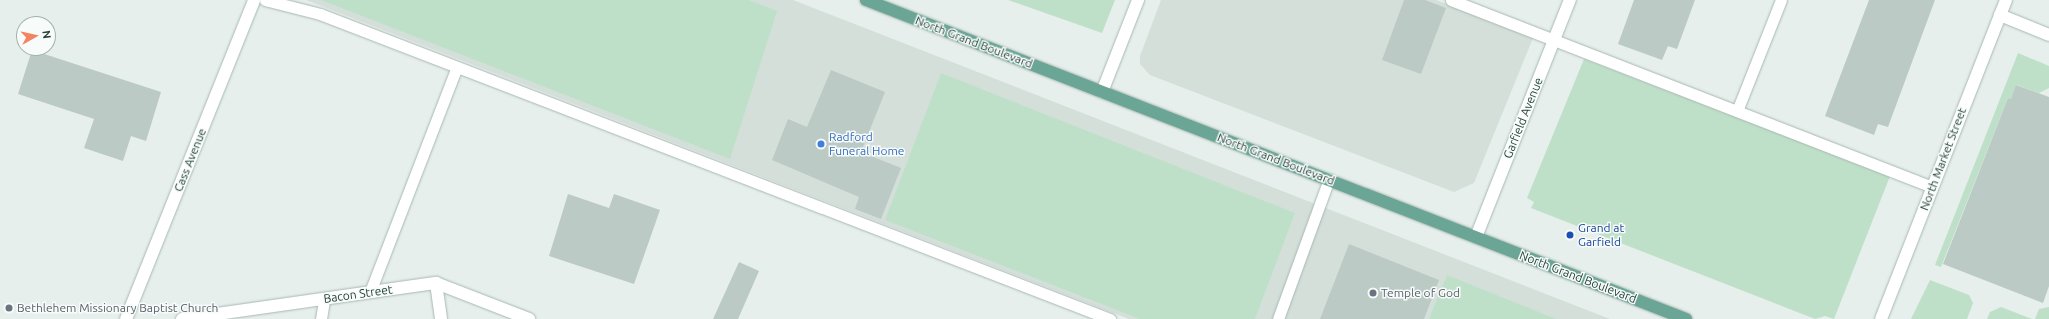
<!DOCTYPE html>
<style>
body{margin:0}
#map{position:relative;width:2049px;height:319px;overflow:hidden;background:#e6efeb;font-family:Ubuntu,sans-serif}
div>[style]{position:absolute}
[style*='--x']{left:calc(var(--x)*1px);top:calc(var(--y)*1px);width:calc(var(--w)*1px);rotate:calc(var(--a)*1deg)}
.built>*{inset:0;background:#d4dfda}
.green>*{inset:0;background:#bfe0c8}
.building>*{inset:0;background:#bbcac4}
.roads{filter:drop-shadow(0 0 1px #a8b8b2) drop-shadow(0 0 1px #a8b8b2)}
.lane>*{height:11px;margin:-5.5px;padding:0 5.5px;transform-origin:5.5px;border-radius:5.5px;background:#fff}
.street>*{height:12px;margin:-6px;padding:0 6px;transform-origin:6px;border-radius:6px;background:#fff}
.secondary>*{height:12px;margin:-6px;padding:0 6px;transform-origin:6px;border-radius:6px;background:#fff}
.primary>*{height:12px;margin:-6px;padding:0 6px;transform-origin:6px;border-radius:6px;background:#6aa596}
.dots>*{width:11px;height:11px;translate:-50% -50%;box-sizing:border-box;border:2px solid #f7fbf9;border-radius:50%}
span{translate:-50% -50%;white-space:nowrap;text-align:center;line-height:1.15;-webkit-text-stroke:3px #f7fbf9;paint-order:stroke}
.street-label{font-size:12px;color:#24423a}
.shop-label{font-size:12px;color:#366cbe}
.left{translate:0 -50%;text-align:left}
.transit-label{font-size:12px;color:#164399}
.worship-label{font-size:12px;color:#5b616d}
.north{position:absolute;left:16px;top:16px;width:40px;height:40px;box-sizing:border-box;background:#f7fbf9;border:1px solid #a3b1ad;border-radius:50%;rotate:82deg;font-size:11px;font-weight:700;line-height:16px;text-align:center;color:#24423a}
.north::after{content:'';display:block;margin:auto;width:14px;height:18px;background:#f4845f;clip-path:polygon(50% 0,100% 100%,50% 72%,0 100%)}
</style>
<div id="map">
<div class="built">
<i style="clip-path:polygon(306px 0,793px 0,1610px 319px,1129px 319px)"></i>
<i style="clip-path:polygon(1161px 0,1436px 0,1533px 38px,1474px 183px,1454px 192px,1150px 75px,1140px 64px,1140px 56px)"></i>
</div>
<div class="green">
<i style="clip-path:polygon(321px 0,749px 0,777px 11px,730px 159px)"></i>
<i style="clip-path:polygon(1008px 0,1115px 0,1102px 33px)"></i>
<i style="clip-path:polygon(2018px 53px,2049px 66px,2049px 88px,2039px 93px,2017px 85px,2011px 99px,2008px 98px,1941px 267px,1935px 265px)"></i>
<i style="clip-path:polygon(1584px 59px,1890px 176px,1834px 319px,1825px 316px,1815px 319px,1531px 208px,1534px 202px,1527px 198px)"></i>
<i style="clip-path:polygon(941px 73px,1295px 213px,1255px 319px,1140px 319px,885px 220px)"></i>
<i style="clip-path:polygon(1447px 275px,1556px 319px,1429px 319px)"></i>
<i style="clip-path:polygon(1930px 280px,1969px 295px,1973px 303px,1967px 319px,1911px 319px)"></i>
<i style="clip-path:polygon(2001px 307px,2032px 319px,1987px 319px,1990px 312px)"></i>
<i style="clip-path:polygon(2049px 307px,2049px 319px,2035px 319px,2039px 309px)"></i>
</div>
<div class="building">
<i style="clip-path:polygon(1404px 0,1425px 0,1446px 8px,1421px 74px,1382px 60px)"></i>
<i style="clip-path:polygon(1634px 0,1695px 0,1677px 49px,1668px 46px,1662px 60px,1618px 44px)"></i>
<i style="clip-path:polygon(1869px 0,1935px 0,1888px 127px,1878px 124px,1874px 135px,1825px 116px)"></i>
<i style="clip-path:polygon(32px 50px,161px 92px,146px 141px,131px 136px,123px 161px,84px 148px,94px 119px,18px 94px)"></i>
<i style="clip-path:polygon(831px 70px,885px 92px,861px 152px,901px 168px,881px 219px,855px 209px,859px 197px,772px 160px,788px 119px,807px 127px)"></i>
<i style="clip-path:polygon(2016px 85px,2049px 97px,2049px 286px,2043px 303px,1943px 264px,2008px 98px,2011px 99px)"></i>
<i style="clip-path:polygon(568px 194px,609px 208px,614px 194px,660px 210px,634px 284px,549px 256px)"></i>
<i style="clip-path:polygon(1349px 244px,1439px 280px,1424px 319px,1320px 319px)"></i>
<i style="clip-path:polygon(739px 262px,759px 271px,738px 319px,713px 319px)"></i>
</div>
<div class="roads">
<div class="lane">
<i style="--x:265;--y:0;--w:57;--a:14.3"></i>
<i style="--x:320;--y:14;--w:847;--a:21.11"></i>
<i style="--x:1451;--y:0;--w:516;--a:21.24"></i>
<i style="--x:1737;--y:111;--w:119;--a:-68.4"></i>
<i style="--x:370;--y:292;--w:241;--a:-68.9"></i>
<i style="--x:321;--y:319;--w:20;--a:-81"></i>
<i style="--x:1278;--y:319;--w:149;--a:-70"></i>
</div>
<div class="street">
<i style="--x:2000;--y:15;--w:53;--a:22.2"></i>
<i style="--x:1102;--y:92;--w:99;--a:-68.6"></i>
<i style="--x:1476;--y:237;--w:255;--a:-68.4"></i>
<i style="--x:436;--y:283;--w:36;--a:82"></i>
<i style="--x:182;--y:319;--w:257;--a:-8.1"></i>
<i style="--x:436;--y:283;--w:100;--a:21.2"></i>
<i style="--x:1881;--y:319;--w:343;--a:-68.6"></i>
</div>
<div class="secondary">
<i style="--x:126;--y:319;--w:344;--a:-68.1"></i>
</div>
<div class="primary">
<i style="--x:866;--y:0;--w:880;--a:21.26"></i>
</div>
</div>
<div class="dots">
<i style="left:821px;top:144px;background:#3f7fe0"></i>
<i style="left:1570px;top:235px;background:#1a4fb4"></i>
<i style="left:1373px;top:293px;background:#6b7280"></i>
<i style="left:9px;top:308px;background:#6b7280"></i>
</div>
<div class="street-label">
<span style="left:974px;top:42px;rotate:21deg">North Grand Boulevard</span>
<span style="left:1523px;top:118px;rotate:-68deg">Garfield Avenue</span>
<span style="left:1276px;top:159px;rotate:21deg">North Grand Boulevard</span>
<span style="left:1943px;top:159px;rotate:-69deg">North Market Street</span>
<span style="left:190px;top:160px;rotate:-68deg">Cass Avenue</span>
<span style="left:1578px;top:277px;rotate:21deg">North Grand Boulevard</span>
<span style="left:358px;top:294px;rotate:-8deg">Bacon Street</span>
</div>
<div class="shop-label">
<span class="left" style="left:829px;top:144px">Radford<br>Funeral Home</span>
</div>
<div class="transit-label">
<span class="left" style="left:1578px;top:235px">Grand at<br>Garfield</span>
</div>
<div class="worship-label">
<span class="left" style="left:1381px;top:293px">Temple of God</span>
<span class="left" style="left:17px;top:308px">Bethlehem Missionary Baptist Church</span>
</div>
<div class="north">N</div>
</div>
